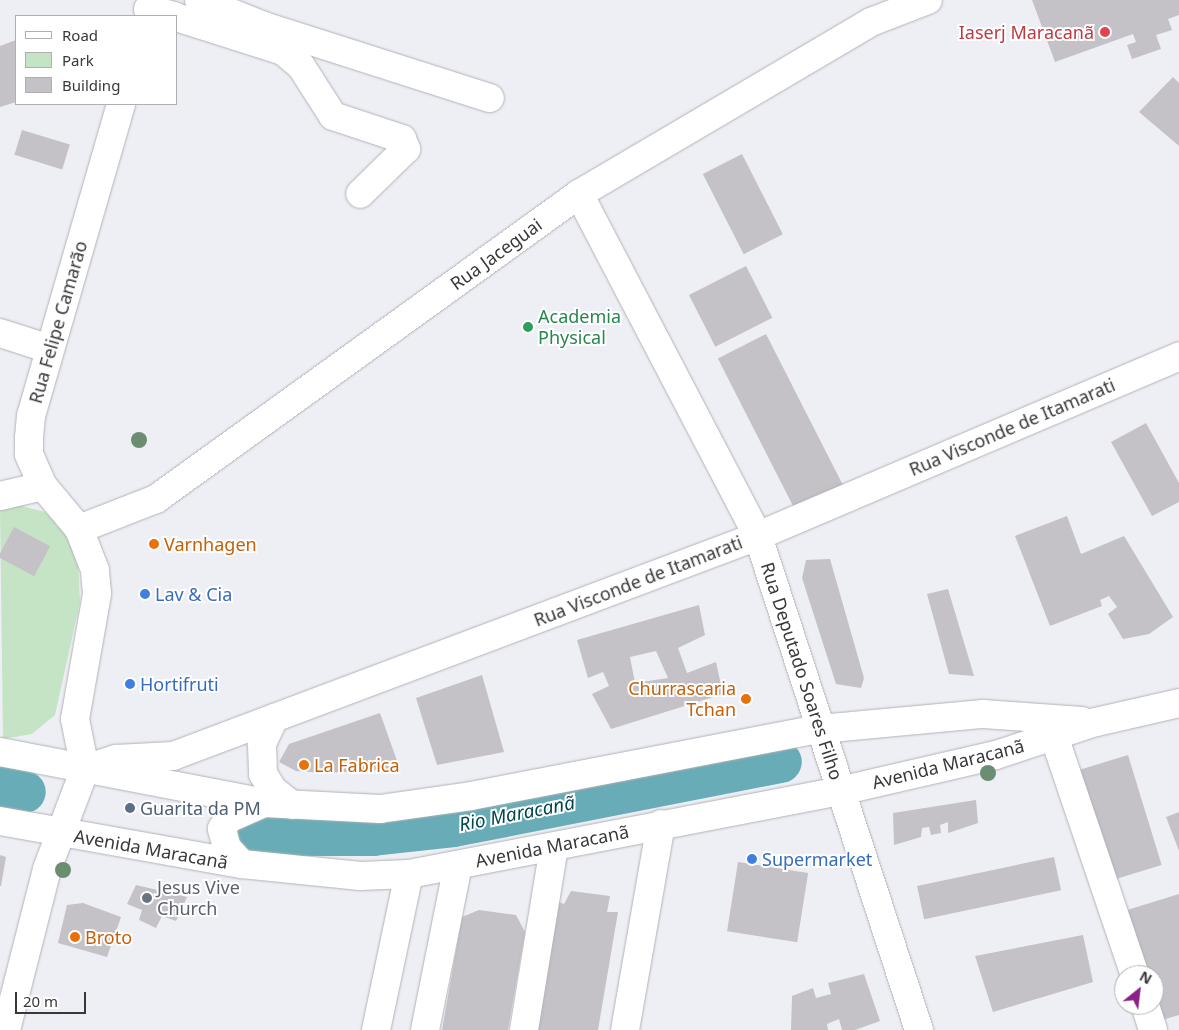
<!DOCTYPE html>
<meta charset="utf-8">
<style>
body{margin:0}
#map{position:relative;width:1179px;height:1030px;overflow:hidden;background:#eeeff5;font-family:"Noto Sans",sans-serif}
div>[style]{position:absolute}
[style*='--x']{left:calc(var(--x)*1px);top:calc(var(--y)*1px);width:calc(var(--w)*1px);rotate:calc(var(--a)*1deg)}
.green>*{inset:0;background:#c5e4c5}
.river>*{height:42px;margin:-21px;padding:0 21px;transform-origin:21px;border-radius:21px;background:#67acb6}
.building>*{inset:0;background:#c4c1c7;transform-origin:0 0}
.roads{filter:drop-shadow(0 0 1px #b1b2b7) drop-shadow(0 0 1px #b1b2b7)}
.minor>*{height:28px;margin:-14px;padding:0 14px;transform-origin:14px;border-radius:14px;background:#fff}
.major>*{height:28px;margin:-14px;padding:0 14px;transform-origin:14px;border-radius:14px;background:#fff}
.trees>*{width:16px;height:16px;margin:-8px;border-radius:50%;background:#6b8d72}
.dots>*{width:14px;height:14px;translate:-50% -50%;box-sizing:border-box;border:2px solid #fff;border-radius:50%}
span{translate:-50% -50%;white-space:nowrap;text-align:center;line-height:1.15;-webkit-text-stroke:4px #fff;paint-order:stroke}
.health-label{font-size:18px;color:#be3a42}
.right{translate:-100% -50%;text-align:right}
.street-label{font-size:18px;color:#38383a}
.leisure-label{font-size:18px;color:#27864d}
.left{translate:0 -50%;text-align:left}
.food-label{font-size:18px;color:#c56008}
.shop-label{font-size:18px;color:#366cbe}
.service-label{font-size:18px;color:#4e5e75}
.worship-label{font-size:18px;color:#5b616d}
.water-label{font-size:19px;color:#02464d;font-style:italic}
.legend{position:absolute;left:15px;top:15px;width:162px;height:90px;box-sizing:border-box;background:#fff;border:1px solid #afafb0;margin:0;padding:6px 9px;list-style:none;font-size:15px;color:#38383a}
.legend li{display:flex;align-items:center;gap:10px;height:25px}
.legend b{width:25px;border:1px solid #afafb0}
.north{position:absolute;left:1114px;top:965px;width:50px;height:50px;box-sizing:border-box;background:#fff;border:1px solid #afafb0;border-radius:50%;rotate:29deg;font-size:14px;font-weight:700;line-height:20px;text-align:center;color:#38383a}
.north::after{content:'';display:block;margin:auto;width:18px;height:22px;background:#8d2286;clip-path:polygon(50% 0,100% 100%,50% 72%,0 100%)}
.scale{position:absolute;left:15px;top:992px;width:71px;height:22px;box-sizing:border-box;border:2px solid #38383a;border-top:0;padding-left:6px;font-size:15px;line-height:18px;white-space:nowrap;color:#38383a;-webkit-text-stroke:4px #fff;paint-order:stroke}
</style>
<div id="map">
<div class="green">
<i style="clip-path:polygon(18px 505px,45px 512px,64px 531px,78px 562px,80px 602px,55px 715px,32px 734px,3px 739px,0 507px)"></i>
</div>
<div class="river">
<i style="--x:0;--y:788;--w:25;--a:9"></i>
<i style="--x:249;--y:835;--w:124;--a:0"></i>
<i style="--x:373;--y:835;--w:81;--a:-6.3"></i>
<i style="--x:454;--y:826;--w:333;--a:-11.1"></i>
</div>
<div class="building">
<i style="clip-path:polygon(1032px 0,1179px 0,1179px 15px,1168px 19px,1172px 30px,1156px 35px,1161px 49px,1132px 59px,1127px 45px,1136px 42px,1133px 34px,1055px 62px)"></i>
<i style="clip-path:polygon(16px 40px,16px 102px,0 107px,0 46px)"></i>
<i style="clip-path:polygon(1173px 77px,1179px 83px,1179px 146px,1139px 112px)"></i>
<i style="left:22px;top:130px;width:50px;height:26px;rotate:17deg"></i>
<i style="left:742px;top:154px;width:90px;height:44px;rotate:63deg"></i>
<i style="left:746px;top:266px;width:58px;height:64px;rotate:63deg"></i>
<i style="left:766px;top:334px;width:173px;height:54px;rotate:63deg"></i>
<i style="clip-path:polygon(1146px 423px,1179px 483px,1179px 502px,1152px 516px,1111px 442px)"></i>
<i style="clip-path:polygon(1067px 516px,1081px 554px,1124px 536px,1173px 617px,1149px 634px,1123px 639px,1108px 614px,1117px 607px,1109px 596px,1100px 600px,1102px 606px,1050px 626px,1015px 536px)"></i>
<i style="left:14px;top:527px;width:41px;height:34px;rotate:28deg"></i>
<i style="clip-path:polygon(830px 559px,864px 678px,861px 688px,836px 684px,802px 578px,806px 560px)"></i>
<i style="clip-path:polygon(948px 589px,974px 676px,949px 674px,927px 594px)"></i>
<i style="clip-path:polygon(evenodd,699px 605px,705px 635px,678px 648px,687px 673px,716px 662px,723px 694px,611px 729px,592px 694px,609px 686px,603px 672px,588px 678px,577px 640px,699px 605px,656px 651px,668px 678px,635px 683px,630px 657px,656px 651px)"></i>
<i style="clip-path:polygon(482px 675px,504px 752px,437px 765px,416px 698px)"></i>
<i style="clip-path:polygon(380px 713px,400px 769px,325px 773px,296px 771px,279px 762px,289px 744px)"></i>
<i style="left:1128px;top:755px;width:115px;height:58px;rotate:73deg"></i>
<i style="clip-path:polygon(976px 800px,978px 823px,948px 833px,948px 822px,940px 825px,941px 833px,931px 835px,929px 827px,922px 828px,921px 837px,894px 845px,893px 813px)"></i>
<i style="clip-path:polygon(1179px 812px,1179px 851px,1166px 817px)"></i>
<i style="clip-path:polygon(0 855px,6px 857px,1px 886px,0 886px)"></i>
<i style="left:1054px;top:857px;width:34px;height:140px;rotate:78deg"></i>
<i style="left:738px;top:862px;width:71px;height:70px;rotate:9deg"></i>
<i style="clip-path:polygon(136px 885px,187px 897px,176px 921px,162px 916px,156px 928px,139px 920px,142px 910px,127px 904px)"></i>
<i style="clip-path:polygon(571px 891px,610px 896px,607px 912px,618px 912px,598px 1030px,533px 1030px,556px 901px,564px 904px)"></i>
<i style="clip-path:polygon(1179px 894px,1179px 1015px,1159px 1021px,1154px 975px,1144px 975px,1124px 911px)"></i>
<i style="clip-path:polygon(83px 903px,121px 917px,107px 957px,58px 943px,67px 905px)"></i>
<i style="clip-path:polygon(479px 910px,516px 915px,525px 932px,508px 1030px,442px 1030px,462px 917px)"></i>
<i style="clip-path:polygon(1083px 935px,1093px 982px,993px 1012px,975px 956px)"></i>
<i style="clip-path:polygon(864px 974px,880px 1021px,855px 1030px,842px 1030px,839px 1019px,827px 1024px,828px 1030px,791px 1030px,792px 996px,813px 988px,816px 998px,831px 994px,828px 983px)"></i>
</div>
<div class="roads">
<div class="minor">
<i style="--x:199;--y:0;--w:70;--a:21.8"></i>
<i style="--x:264;--y:26;--w:237;--a:17.7"></i>
<i style="--x:148;--y:9;--w:27;--a:15"></i>
<i style="--x:176;--y:17;--w:112;--a:17.6"></i>
<i style="--x:283;--y:51;--w:23;--a:40"></i>
<i style="--x:301;--y:66;--w:59;--a:57.4"></i>
<i style="--x:333;--y:116;--w:73;--a:18.4"></i>
<i style="--x:402;--y:139;--w:11;--a:68"></i>
<i style="--x:406;--y:149;--w:64;--a:135.6"></i>
<i style="--x:579;--y:194;--w:386;--a:62.4"></i>
<i style="--x:758;--y:536;--w:520;--a:71.95"></i>
<i style="--x:0;--y:333;--w:52;--a:17.7"></i>
<i style="--x:0;--y:496;--w:44;--a:-13.1"></i>
<i style="--x:79;--y:529;--w:83;--a:-21.3"></i>
<i style="--x:156;--y:499;--w:521;--a:-35.79"></i>
<i style="--x:579;--y:194;--w:339;--a:-30.5"></i>
<i style="--x:871;--y:22;--w:61;--a:-21.1"></i>
<i style="--x:1054;--y:736;--w:252;--a:71.3"></i>
<i style="--x:85;--y:769;--w:33;--a:-18"></i>
<i style="--x:116;--y:759;--w:57;--a:-3"></i>
<i style="--x:173;--y:756;--w:625;--a:-20.61"></i>
<i style="--x:758;--y:536;--w:458;--a:-23.1"></i>
<i style="--x:85;--y:769;--w:51;--a:-101.3"></i>
<i style="--x:75;--y:719;--w:127;--a:-80"></i>
<i style="--x:97;--y:594;--w:24;--a:-95"></i>
<i style="--x:95;--y:570;--w:44;--a:-111.3"></i>
<i style="--x:79;--y:529;--w:56;--a:-129.9"></i>
<i style="--x:43;--y:486;--w:35;--a:-114"></i>
<i style="--x:29;--y:454;--w:16;--a:-90"></i>
<i style="--x:29;--y:438;--w:22;--a:-85"></i>
<i style="--x:31;--y:416;--w:325;--a:-73.9"></i>
<i style="--x:1145;--y:1005;--w:26;--a:72"></i>
<i style="--x:6;--y:1030;--w:166;--a:-75.7"></i>
<i style="--x:47;--y:869;--w:107;--a:-69.2"></i>
<i style="--x:376;--y:1030;--w:159;--a:-78.1"></i>
<i style="--x:425;--y:1030;--w:168;--a:-78.7"></i>
<i style="--x:524;--y:1030;--w:186;--a:-80.7"></i>
<i style="--x:625;--y:1030;--w:209;--a:-80.1"></i>
</div>
<div class="major">
<i style="--x:274;--y:718;--w:29;--a:115"></i>
<i style="--x:262;--y:744;--w:30;--a:88"></i>
<i style="--x:263;--y:774;--w:19;--a:58"></i>
<i style="--x:273;--y:790;--w:24;--a:38"></i>
<i style="--x:0;--y:752;--w:269;--a:10.9"></i>
<i style="--x:264;--y:803;--w:116;--a:3"></i>
<i style="--x:380;--y:809;--w:92;--a:-8.1"></i>
<i style="--x:471;--y:796;--w:355;--a:-10.9"></i>
<i style="--x:820;--y:729;--w:164;--a:-5.3"></i>
<i style="--x:983;--y:714;--w:99;--a:4"></i>
<i style="--x:0;--y:821;--w:246;--a:10.1"></i>
<i style="--x:242;--y:864;--w:119;--a:5.8"></i>
<i style="--x:360;--y:876;--w:49;--a:-2.3"></i>
<i style="--x:409;--y:874;--w:439;--a:-10.9"></i>
<i style="--x:840;--y:791;--w:160;--a:-13"></i>
<i style="--x:996;--y:755;--w:105;--a:-18.3"></i>
<i style="--x:1096;--y:722;--w:85;--a:-12.9"></i>
<i style="--x:242;--y:864;--w:22;--a:-133"></i>
<i style="--x:227;--y:848;--w:20;--a:-105"></i>
<i style="--x:222;--y:829;--w:12;--a:-59"></i>
<i style="--x:228;--y:819;--w:39;--a:-24"></i>
</div>
</div>
<div class="trees">
<i style="left:139px;top:440px"></i>
<i style="left:988px;top:773px"></i>
<i style="left:63px;top:870px"></i>
</div>
<div class="dots">
<i style="left:1105px;top:32px;background:#e0444e"></i>
<i style="left:528px;top:327px;background:#2e9e5b"></i>
<i style="left:154px;top:544px;background:#e8710a"></i>
<i style="left:145px;top:594px;background:#3f7fe0"></i>
<i style="left:130px;top:684px;background:#3f7fe0"></i>
<i style="left:746px;top:699px;background:#e8710a"></i>
<i style="left:304px;top:765px;background:#e8710a"></i>
<i style="left:130px;top:808px;background:#5c6f8a"></i>
<i style="left:752px;top:859px;background:#3f7fe0"></i>
<i style="left:147px;top:898px;background:#6b7280"></i>
<i style="left:75px;top:937px;background:#e8710a"></i>
</div>
<div class="health-label">
<span class="right" style="left:1094px;top:32px">Iaserj Maracanã</span>
</div>
<div class="street-label">
<span style="left:496px;top:254px;rotate:-36deg">Rua Jaceguai</span>
<span style="left:58px;top:322px;rotate:-74deg">Rua Felipe Camarão</span>
<span style="left:1012px;top:427px;rotate:-23deg">Rua Visconde de Itamarati</span>
<span style="left:638px;top:581px;rotate:-21deg">Rua Visconde de Itamarati</span>
<span style="left:802px;top:671px;rotate:72deg">Rua Deputado Soares Filho</span>
<span style="left:948px;top:764px;rotate:-14deg">Avenida Maracanã</span>
<span style="left:552px;top:846px;rotate:-11deg">Avenida Maracanã</span>
<span style="left:151px;top:849px;rotate:10deg">Avenida Maracanã</span>
</div>
<div class="leisure-label">
<span class="left" style="left:538px;top:327px">Academia<br>Physical</span>
</div>
<div class="food-label">
<span class="left" style="left:164px;top:544px">Varnhagen</span>
<span class="right" style="left:736px;top:699px">Churrascaria<br>Tchan</span>
<span class="left" style="left:314px;top:765px">La Fabrica</span>
<span class="left" style="left:85px;top:937px">Broto</span>
</div>
<div class="shop-label">
<span class="left" style="left:155px;top:594px">Lav &amp; Cia</span>
<span class="left" style="left:140px;top:684px">Hortifruti</span>
<span class="left" style="left:762px;top:859px">Supermarket</span>
</div>
<div class="service-label">
<span class="left" style="left:140px;top:808px">Guarita da PM</span>
</div>
<div class="worship-label">
<span class="left" style="left:157px;top:898px">Jesus Vive<br>Church</span>
</div>
<div class="water-label">
<span style="left:517px;top:814px;rotate:-11deg">Rio Maracanã</span>
</div>
<ul class="legend">
<li><b style="height:6px;background:#fff"></b>Road</li>
<li><b style="height:14px;background:#c5e4c5"></b>Park</li>
<li><b style="height:14px;background:#c4c1c7"></b>Building</li>
</ul>
<div class="north">N</div>
<div class="scale">20 m</div>
</div>
